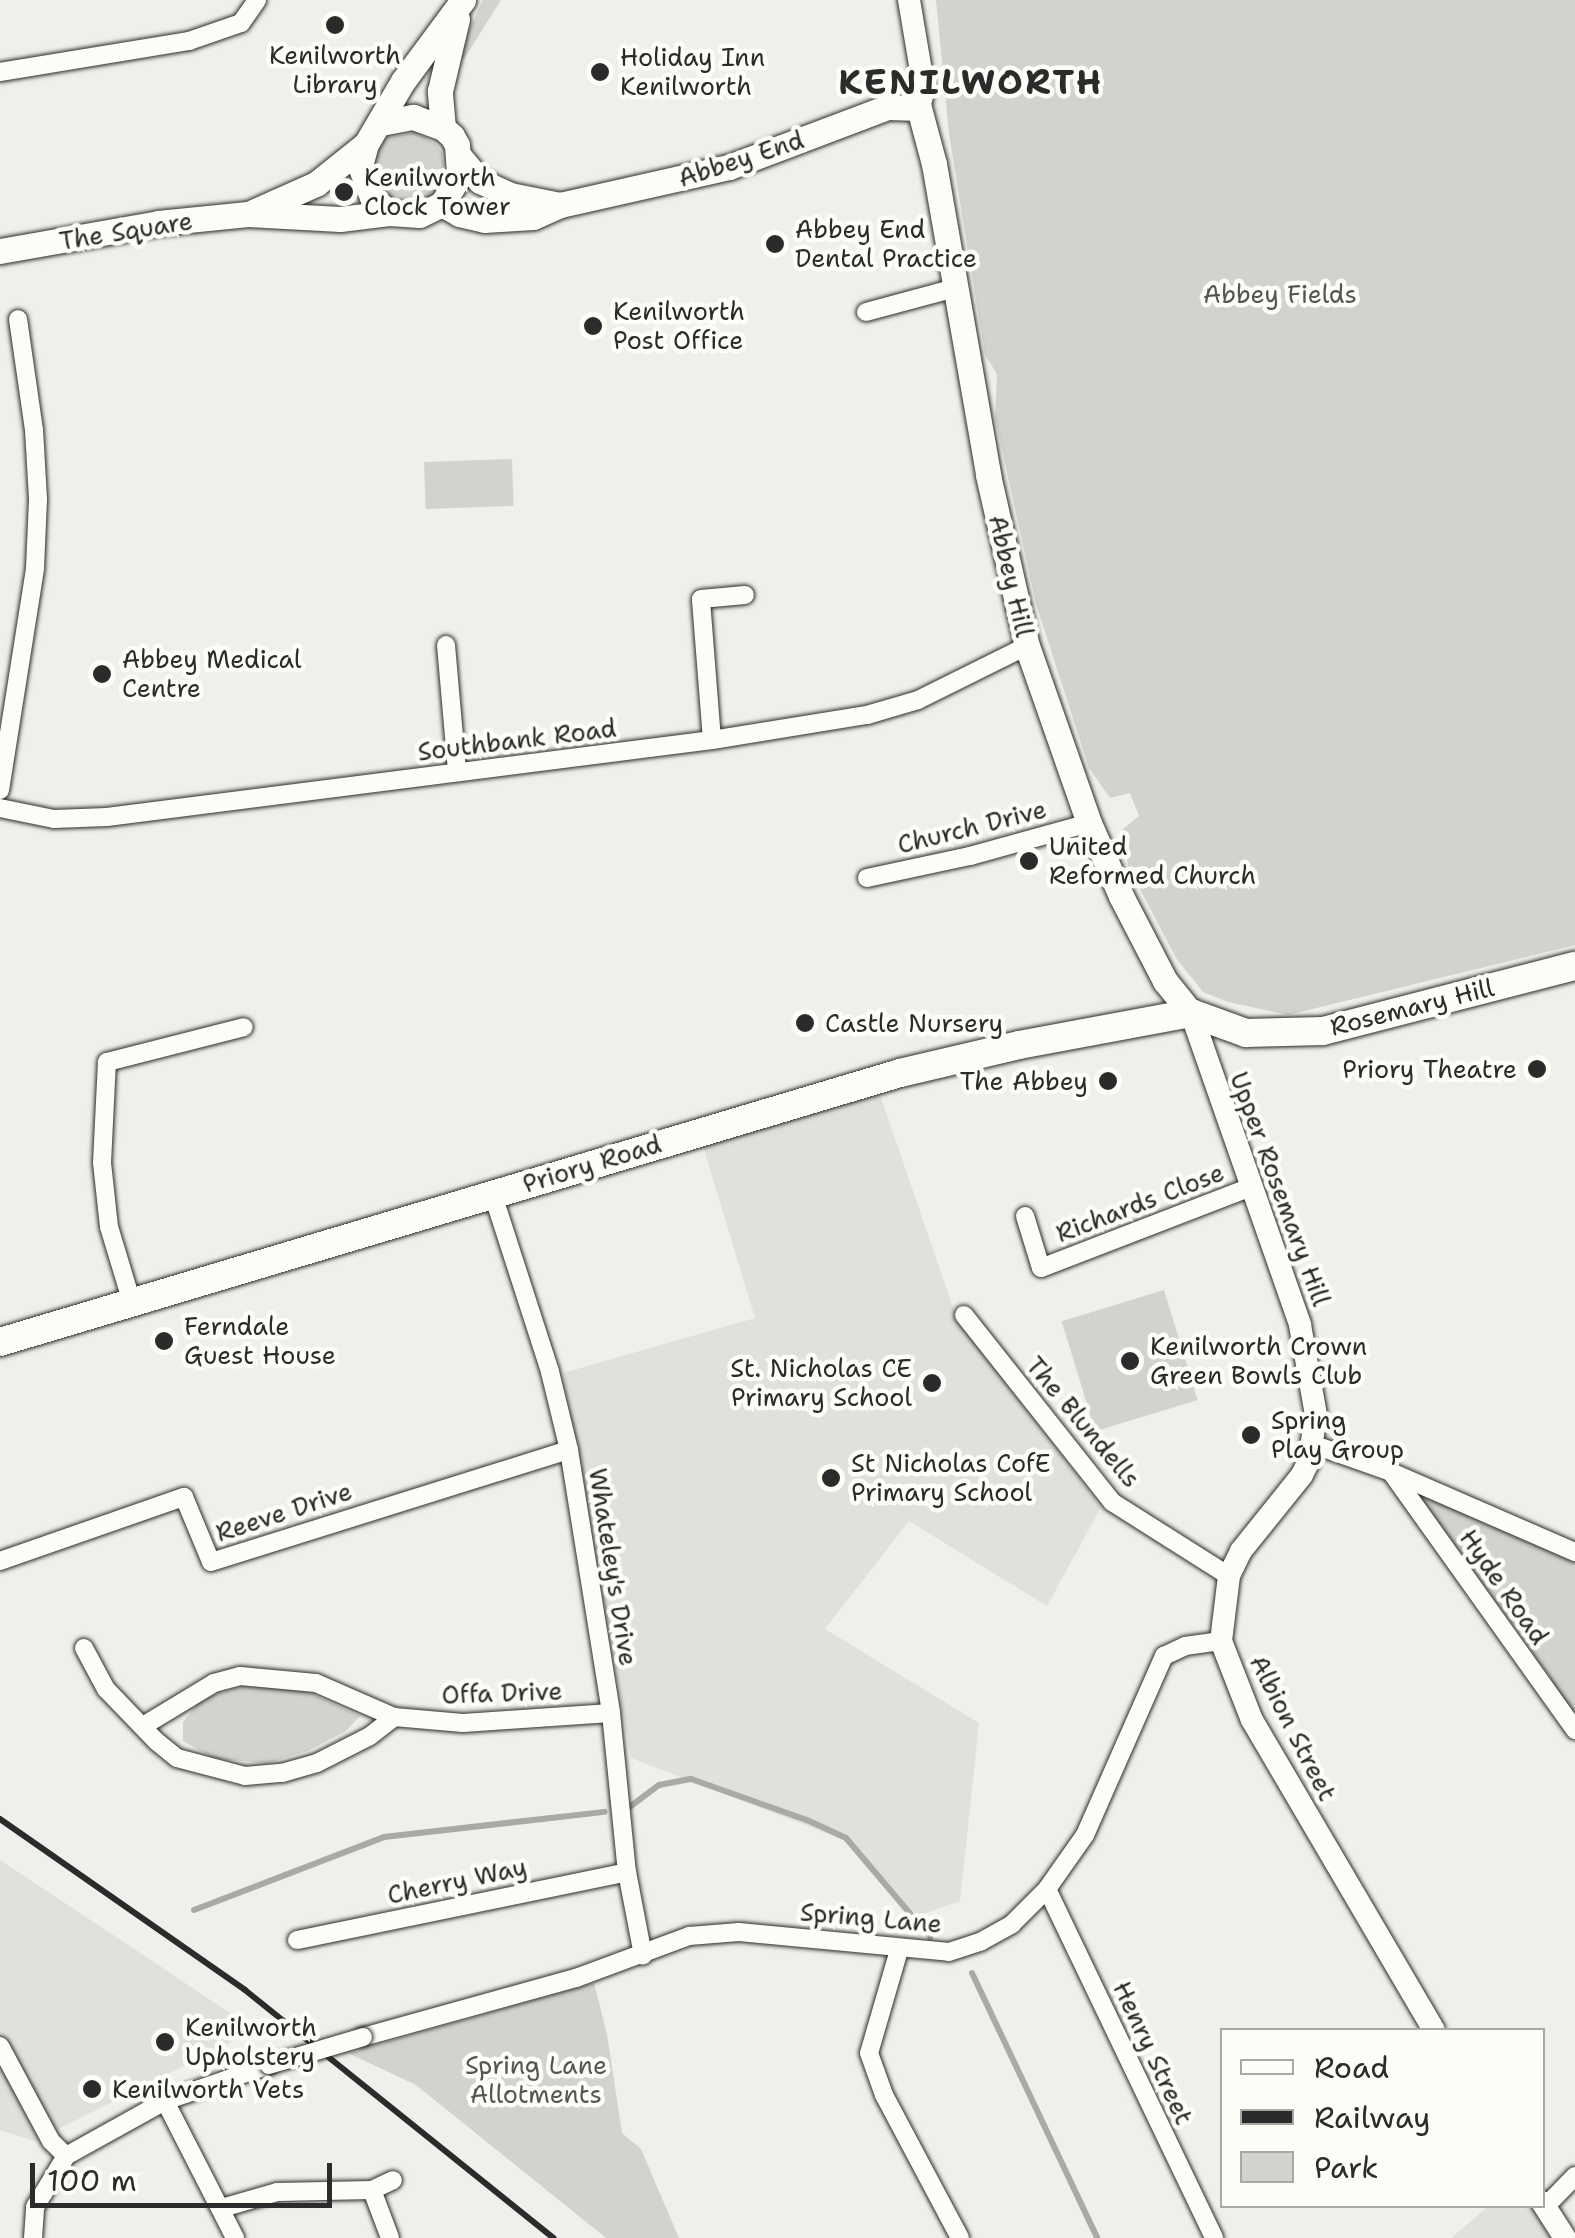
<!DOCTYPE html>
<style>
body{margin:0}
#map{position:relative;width:1575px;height:2238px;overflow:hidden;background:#f0efeb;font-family:"Shantell Sans",sans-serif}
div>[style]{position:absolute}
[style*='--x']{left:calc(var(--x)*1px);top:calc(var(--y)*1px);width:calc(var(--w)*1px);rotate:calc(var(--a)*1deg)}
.built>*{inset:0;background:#e1e0dc}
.green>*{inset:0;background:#d3d2cf;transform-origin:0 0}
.stream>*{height:6px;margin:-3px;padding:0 3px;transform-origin:3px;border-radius:3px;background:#aaa9a7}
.roads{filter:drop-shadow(0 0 2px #2b2b2b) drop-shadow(0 0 2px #2b2b2b)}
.minor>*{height:18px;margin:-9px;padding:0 9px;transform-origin:9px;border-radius:9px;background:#fdfcf7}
.tertiary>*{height:22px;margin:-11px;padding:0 11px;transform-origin:11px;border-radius:11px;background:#fdfcf7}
.secondary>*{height:25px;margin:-12.5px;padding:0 12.5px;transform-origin:12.5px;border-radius:12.5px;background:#fdfcf7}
.primary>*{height:28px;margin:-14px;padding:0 14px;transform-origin:14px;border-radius:14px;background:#fdfcf7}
.rail>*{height:6px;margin:-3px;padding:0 3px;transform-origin:3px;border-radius:3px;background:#2b2b2b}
.bridges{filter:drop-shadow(0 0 2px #2b2b2b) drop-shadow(0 0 2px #2b2b2b)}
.minor-bridge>*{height:18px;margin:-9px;padding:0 9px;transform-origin:9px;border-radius:9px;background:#fdfcf7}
.dots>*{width:28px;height:28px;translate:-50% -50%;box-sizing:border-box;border:5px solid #fdfcf7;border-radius:50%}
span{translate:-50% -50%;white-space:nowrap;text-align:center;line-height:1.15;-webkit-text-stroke:9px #fdfcf7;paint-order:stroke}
.poi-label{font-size:25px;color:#2b2b2b}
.left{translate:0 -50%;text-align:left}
.right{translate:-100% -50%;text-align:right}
.street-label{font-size:25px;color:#2b2b2b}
.park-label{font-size:25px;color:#555554}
.district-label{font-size:35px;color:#2b2b2b;font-weight:700;letter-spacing:2.5px}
.legend{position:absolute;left:1220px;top:2028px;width:325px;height:180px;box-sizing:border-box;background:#fdfcf7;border:2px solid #a9a8a5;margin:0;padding:12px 18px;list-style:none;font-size:30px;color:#2b2b2b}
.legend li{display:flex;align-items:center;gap:20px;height:50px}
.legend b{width:50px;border:2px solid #a9a8a5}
.scale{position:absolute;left:30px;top:2163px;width:302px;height:45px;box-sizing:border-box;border:5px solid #2b2b2b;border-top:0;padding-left:12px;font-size:30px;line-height:35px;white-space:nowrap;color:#2b2b2b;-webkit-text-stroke:8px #fdfcf7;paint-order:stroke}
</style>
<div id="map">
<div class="built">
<i style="clip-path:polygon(879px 1092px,957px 1319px,1101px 1507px,1047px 1606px,909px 1521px,825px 1629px,979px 1723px,960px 1901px,910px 1919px,844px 1840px,631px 1758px,563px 1373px,755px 1318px,702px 1143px)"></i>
<i style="clip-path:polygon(0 1860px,145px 1956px,255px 2030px,35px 2141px,0 2130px)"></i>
<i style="clip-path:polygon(1489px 2206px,1542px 2206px,1565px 2238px,1451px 2238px)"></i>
</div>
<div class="green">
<i style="clip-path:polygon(483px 0,501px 0,464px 59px,456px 58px)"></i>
<i style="clip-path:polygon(936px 0,1575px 0,1575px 945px,1288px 1015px,1228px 1002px,1203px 992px,1176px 958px,1128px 866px,1123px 829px,1139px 816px,1130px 793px,1110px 798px,1089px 768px,1036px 604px,995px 418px,997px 374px,985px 355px,949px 134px)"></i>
<i style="clip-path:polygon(415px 132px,436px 144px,442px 152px,445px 179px,433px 201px,388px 206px,368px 162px,383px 139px)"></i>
<i style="left:512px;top:459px;width:47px;height:88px;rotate:88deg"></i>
<i style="left:1164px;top:1290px;width:115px;height:107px;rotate:73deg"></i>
<i style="clip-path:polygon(1414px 1489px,1575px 1561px,1575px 1717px,1545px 1670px)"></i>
<i style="clip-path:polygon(253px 1683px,308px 1692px,360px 1716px,346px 1731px,308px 1751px,268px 1763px,215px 1759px,183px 1741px,183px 1722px,201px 1699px)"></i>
<i style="clip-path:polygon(594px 1983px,607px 2034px,622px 2133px,641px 2149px,679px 2238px,606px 2238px,416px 2085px,348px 2053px)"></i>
</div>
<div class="stream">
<i style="--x:631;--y:1806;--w:35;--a:-37"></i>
<i style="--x:659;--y:1785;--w:33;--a:-11"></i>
<i style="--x:691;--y:1779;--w:123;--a:19.5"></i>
<i style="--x:807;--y:1820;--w:43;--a:24.8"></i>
<i style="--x:846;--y:1838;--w:130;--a:49.7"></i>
<i style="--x:194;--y:1910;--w:204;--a:-21"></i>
<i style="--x:384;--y:1837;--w:222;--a:-6.5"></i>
<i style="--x:972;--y:1973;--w:293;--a:64.7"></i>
</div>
<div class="roads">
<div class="minor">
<i style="--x:0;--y:72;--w:192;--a:-9.3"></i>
<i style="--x:189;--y:41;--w:55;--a:-19.1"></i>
<i style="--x:241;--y:23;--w:28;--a:-55"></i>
<i style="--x:866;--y:312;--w:92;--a:-15.1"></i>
<i style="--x:446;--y:645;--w:127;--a:85"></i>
<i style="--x:712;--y:740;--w:141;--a:-94.5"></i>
<i style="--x:701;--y:599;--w:44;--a:-5.2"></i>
<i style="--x:0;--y:790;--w:225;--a:-81"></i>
<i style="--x:35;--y:568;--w:69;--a:-87.5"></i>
<i style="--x:38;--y:499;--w:69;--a:-93.3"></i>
<i style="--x:34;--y:430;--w:112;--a:-98.2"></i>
<i style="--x:0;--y:808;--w:55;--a:11.5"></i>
<i style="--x:54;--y:819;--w:53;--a:-2.2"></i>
<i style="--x:107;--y:817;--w:610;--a:-7.25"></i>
<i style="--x:712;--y:740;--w:157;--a:-9.2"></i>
<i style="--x:867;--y:715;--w:53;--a:-16.4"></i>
<i style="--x:918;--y:700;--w:122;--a:-26.4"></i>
<i style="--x:867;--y:878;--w:105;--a:-12.1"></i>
<i style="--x:970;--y:856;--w:123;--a:-15.5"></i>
<i style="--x:493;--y:1195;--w:186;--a:72.1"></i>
<i style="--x:550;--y:1372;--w:80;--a:76.3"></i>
<i style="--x:569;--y:1450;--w:266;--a:80.9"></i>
<i style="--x:611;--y:1713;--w:160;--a:84.3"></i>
<i style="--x:627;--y:1872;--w:85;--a:79.1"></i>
<i style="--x:1025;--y:1216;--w:54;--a:72.9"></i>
<i style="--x:1041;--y:1268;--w:225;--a:-21.1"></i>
<i style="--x:132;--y:1303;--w:79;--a:-106.8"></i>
<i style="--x:109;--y:1227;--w:64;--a:-96.2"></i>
<i style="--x:102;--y:1163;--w:101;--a:-87.2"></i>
<i style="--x:107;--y:1062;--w:141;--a:-14.3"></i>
<i style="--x:964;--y:1315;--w:238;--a:51.6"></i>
<i style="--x:1112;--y:1502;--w:138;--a:32.3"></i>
<i style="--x:1312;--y:1444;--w:84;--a:19.5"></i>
<i style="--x:1391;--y:1472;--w:317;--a:54.5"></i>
<i style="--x:1391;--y:1472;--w:201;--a:23.5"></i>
<i style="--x:0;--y:1561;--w:195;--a:-19.2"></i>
<i style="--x:184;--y:1497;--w:70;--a:67.4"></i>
<i style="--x:211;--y:1562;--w:375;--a:-17.4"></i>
<i style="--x:84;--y:1648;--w:47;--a:61.8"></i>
<i style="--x:106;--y:1689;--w:72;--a:46.1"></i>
<i style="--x:156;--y:1741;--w:27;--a:39"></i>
<i style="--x:177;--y:1758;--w:70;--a:14.8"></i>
<i style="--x:245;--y:1776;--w:37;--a:-5"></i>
<i style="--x:282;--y:1773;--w:36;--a:-16"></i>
<i style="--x:317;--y:1763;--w:59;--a:-27"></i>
<i style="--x:370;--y:1736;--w:31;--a:-38"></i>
<i style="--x:394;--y:1717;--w:69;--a:5"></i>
<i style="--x:463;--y:1723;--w:148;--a:-3.9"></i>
<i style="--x:143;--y:1726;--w:83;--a:-31.2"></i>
<i style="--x:214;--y:1683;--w:27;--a:-15"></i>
<i style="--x:240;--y:1676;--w:76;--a:5.3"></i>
<i style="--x:316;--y:1683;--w:85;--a:23.6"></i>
<i style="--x:1047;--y:1889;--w:387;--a:64.4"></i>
<i style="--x:297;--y:1940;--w:337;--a:-11.6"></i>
<i style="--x:899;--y:1950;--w:107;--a:106.2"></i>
<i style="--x:869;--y:2053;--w:45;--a:70.3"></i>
<i style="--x:884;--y:2095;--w:162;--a:62"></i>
<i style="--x:363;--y:2037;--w:221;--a:-15.5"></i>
<i style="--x:576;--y:1978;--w:121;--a:-20.4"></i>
<i style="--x:689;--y:1936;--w:50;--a:-4.6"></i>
<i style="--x:739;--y:1932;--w:211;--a:5.4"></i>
<i style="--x:949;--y:1952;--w:33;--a:-18"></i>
<i style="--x:980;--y:1942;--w:37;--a:-29"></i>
<i style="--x:1012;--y:1924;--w:49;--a:-45"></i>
<i style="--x:1047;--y:1889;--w:66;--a:-54.9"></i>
<i style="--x:1085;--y:1835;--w:196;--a:-66.2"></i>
<i style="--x:1164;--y:1656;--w:23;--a:-25"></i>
<i style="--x:1185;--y:1646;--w:36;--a:-8"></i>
<i style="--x:0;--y:2046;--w:108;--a:61.8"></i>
<i style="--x:51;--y:2141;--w:21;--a:45"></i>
<i style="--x:165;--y:2101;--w:154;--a:62.9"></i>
<i style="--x:372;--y:2190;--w:23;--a:-25"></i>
<i style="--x:1545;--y:2207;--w:43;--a:-45.9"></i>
<i style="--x:222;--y:2208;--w:57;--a:-16.2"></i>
<i style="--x:277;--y:2192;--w:95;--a:-1.2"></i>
<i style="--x:372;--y:2190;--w:51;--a:69.4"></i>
<i style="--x:33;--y:2238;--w:31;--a:-86"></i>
<i style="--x:35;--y:2207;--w:60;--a:-58.7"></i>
<i style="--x:66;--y:2156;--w:113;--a:-29.1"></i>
<i style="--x:165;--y:2101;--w:110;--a:-19.1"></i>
</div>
<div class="tertiary">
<i style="--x:909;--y:0;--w:90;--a:80.4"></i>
<i style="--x:924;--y:89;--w:20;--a:105"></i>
<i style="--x:1191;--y:1013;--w:330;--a:70.7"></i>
<i style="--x:1300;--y:1325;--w:91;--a:79.9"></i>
<i style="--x:1316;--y:1415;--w:47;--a:98.7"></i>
<i style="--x:1309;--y:1461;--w:16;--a:117"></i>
<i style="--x:1302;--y:1475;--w:97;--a:128.8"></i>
<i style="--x:1241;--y:1551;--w:28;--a:116"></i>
<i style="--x:1229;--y:1576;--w:65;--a:97"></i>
<i style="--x:1221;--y:1641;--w:85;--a:68.6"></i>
<i style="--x:1252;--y:1720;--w:359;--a:59.6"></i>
<i style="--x:1542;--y:2202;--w:43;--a:57.4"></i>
</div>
<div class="secondary">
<i style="--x:381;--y:123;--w:33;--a:-11"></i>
<i style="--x:413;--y:117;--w:32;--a:20"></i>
<i style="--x:443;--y:128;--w:12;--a:42"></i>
<i style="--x:452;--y:136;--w:10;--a:61"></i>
<i style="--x:457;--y:145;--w:31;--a:86"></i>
<i style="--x:459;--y:176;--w:33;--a:121"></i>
<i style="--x:442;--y:204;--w:25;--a:154"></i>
<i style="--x:419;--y:215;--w:30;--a:-176"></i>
<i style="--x:389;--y:213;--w:23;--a:-137"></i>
<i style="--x:372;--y:197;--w:33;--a:-111"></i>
<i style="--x:360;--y:166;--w:23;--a:-75"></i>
<i style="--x:366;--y:144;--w:73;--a:-59.6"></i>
<i style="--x:403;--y:81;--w:101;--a:-53.5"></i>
<i style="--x:443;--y:128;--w:37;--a:-95"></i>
<i style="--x:440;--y:91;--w:74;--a:-76.7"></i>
<i style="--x:459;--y:156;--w:33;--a:50"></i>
<i style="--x:480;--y:181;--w:33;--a:25"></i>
<i style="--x:510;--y:195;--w:51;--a:11.3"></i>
<i style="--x:442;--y:204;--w:20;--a:30"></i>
<i style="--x:459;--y:214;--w:26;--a:13"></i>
<i style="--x:484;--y:220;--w:49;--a:-3.5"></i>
<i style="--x:533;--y:217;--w:30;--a:-24"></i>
<i style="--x:560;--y:205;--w:173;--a:-12.7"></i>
<i style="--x:729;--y:167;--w:170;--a:-20.7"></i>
<i style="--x:888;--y:107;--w:31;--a:2"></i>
<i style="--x:919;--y:108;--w:58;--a:75"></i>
<i style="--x:934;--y:164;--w:316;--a:80.1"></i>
<i style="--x:988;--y:475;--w:175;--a:77.2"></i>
<i style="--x:1027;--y:646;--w:188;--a:70.7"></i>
<i style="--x:1089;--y:823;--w:80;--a:66.3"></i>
<i style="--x:1121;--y:896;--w:96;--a:62.6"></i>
<i style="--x:1165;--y:981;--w:41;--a:50.9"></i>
<i style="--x:253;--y:212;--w:69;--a:-24"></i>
<i style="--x:316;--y:184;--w:64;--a:-38.7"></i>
<i style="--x:0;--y:251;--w:160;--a:-10"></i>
<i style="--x:158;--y:223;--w:90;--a:-5.7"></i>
<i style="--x:248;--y:214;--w:92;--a:3.1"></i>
<i style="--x:340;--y:219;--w:49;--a:-7"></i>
</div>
<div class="primary">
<i style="--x:0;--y:1342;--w:939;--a:-16.64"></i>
<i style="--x:900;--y:1073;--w:122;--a:-13.2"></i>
<i style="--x:1019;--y:1045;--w:175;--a:-10.5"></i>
<i style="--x:1191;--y:1013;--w:59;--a:20"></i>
<i style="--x:1246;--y:1033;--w:77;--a:-1.5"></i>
<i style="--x:1323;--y:1031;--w:260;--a:-14.5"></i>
</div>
</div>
<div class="rail">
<i style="--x:0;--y:1819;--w:299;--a:34.9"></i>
<i style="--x:245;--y:1990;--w:396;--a:38.8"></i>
</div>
<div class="bridges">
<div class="minor-bridge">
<i style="--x:269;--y:2065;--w:98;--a:-16.6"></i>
</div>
</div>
<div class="dots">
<i style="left:335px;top:25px;background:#2b2b2b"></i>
<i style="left:600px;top:72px;background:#2b2b2b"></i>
<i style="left:344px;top:192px;background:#2b2b2b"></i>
<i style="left:775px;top:244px;background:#2b2b2b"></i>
<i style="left:593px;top:326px;background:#2b2b2b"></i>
<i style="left:102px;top:674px;background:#2b2b2b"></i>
<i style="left:1029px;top:861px;background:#2b2b2b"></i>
<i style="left:805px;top:1023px;background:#2b2b2b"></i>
<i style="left:1537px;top:1069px;background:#2b2b2b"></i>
<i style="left:1108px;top:1081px;background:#2b2b2b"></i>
<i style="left:164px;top:1341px;background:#2b2b2b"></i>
<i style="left:1130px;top:1361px;background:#2b2b2b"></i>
<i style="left:932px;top:1383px;background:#2b2b2b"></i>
<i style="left:1251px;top:1435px;background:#2b2b2b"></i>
<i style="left:831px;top:1478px;background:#2b2b2b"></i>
<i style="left:165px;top:2042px;background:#2b2b2b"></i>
<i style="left:92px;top:2089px;background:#2b2b2b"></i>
</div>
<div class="poi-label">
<span style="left:335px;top:70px">Kenilworth<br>Library</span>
<span class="left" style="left:620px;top:72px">Holiday Inn<br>Kenilworth</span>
<span class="left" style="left:364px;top:192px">Kenilworth<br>Clock Tower</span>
<span class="left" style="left:795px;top:244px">Abbey End<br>Dental Practice</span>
<span class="left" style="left:613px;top:326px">Kenilworth<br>Post Office</span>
<span class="left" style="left:122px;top:674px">Abbey Medical<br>Centre</span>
<span class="left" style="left:1049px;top:861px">United<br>Reformed Church</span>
<span class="left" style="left:825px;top:1023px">Castle Nursery</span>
<span class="right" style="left:1517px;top:1069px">Priory Theatre</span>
<span class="right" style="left:1088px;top:1081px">The Abbey</span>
<span class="left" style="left:184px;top:1341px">Ferndale<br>Guest House</span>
<span class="left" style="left:1150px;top:1361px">Kenilworth Crown<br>Green Bowls Club</span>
<span class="right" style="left:912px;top:1383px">St. Nicholas CE<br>Primary School</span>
<span class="left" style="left:1271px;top:1435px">Spring<br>Play Group</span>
<span class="left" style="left:851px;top:1478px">St Nicholas CofE<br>Primary School</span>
<span class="left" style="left:185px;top:2042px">Kenilworth<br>Upholstery</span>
<span class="left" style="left:112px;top:2089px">Kenilworth Vets</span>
</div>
<div class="street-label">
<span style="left:741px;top:159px;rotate:-18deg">Abbey End</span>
<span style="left:126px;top:231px;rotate:-9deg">The Square</span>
<span style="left:1011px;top:576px;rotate:77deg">Abbey Hill</span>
<span style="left:517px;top:740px;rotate:-7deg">Southbank Road</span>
<span style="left:972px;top:827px;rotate:-14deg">Church Drive</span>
<span style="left:1412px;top:1007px;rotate:-14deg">Rosemary Hill</span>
<span style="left:592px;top:1164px;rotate:-17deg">Priory Road</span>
<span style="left:1280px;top:1189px;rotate:70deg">Upper Rosemary Hill</span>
<span style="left:1140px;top:1203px;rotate:-21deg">Richards Close</span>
<span style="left:1083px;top:1422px;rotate:50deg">The Blundells</span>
<span style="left:284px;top:1512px;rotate:-18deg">Reeve Drive</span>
<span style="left:613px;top:1567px;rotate:81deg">Whateley's Drive</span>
<span style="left:1504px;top:1587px;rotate:55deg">Hyde Road</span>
<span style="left:502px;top:1693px;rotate:-2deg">Offa Drive</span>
<span style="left:1293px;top:1728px;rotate:63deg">Albion Street</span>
<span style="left:457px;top:1881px;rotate:-12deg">Cherry Way</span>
<span style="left:871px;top:1918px;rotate:5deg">Spring Lane</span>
<span style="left:1153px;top:2053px;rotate:65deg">Henry Street</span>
</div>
<div class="park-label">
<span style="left:1280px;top:294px">Abbey Fields</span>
<span style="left:536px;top:2080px">Spring Lane<br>Allotments</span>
</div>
<div class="district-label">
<span style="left:971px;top:82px">KENILWORTH</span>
</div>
<ul class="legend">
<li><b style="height:12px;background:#fdfcf7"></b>Road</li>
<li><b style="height:12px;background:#2b2b2b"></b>Railway</li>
<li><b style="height:28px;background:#d3d2cf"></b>Park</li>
</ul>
<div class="scale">100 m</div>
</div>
